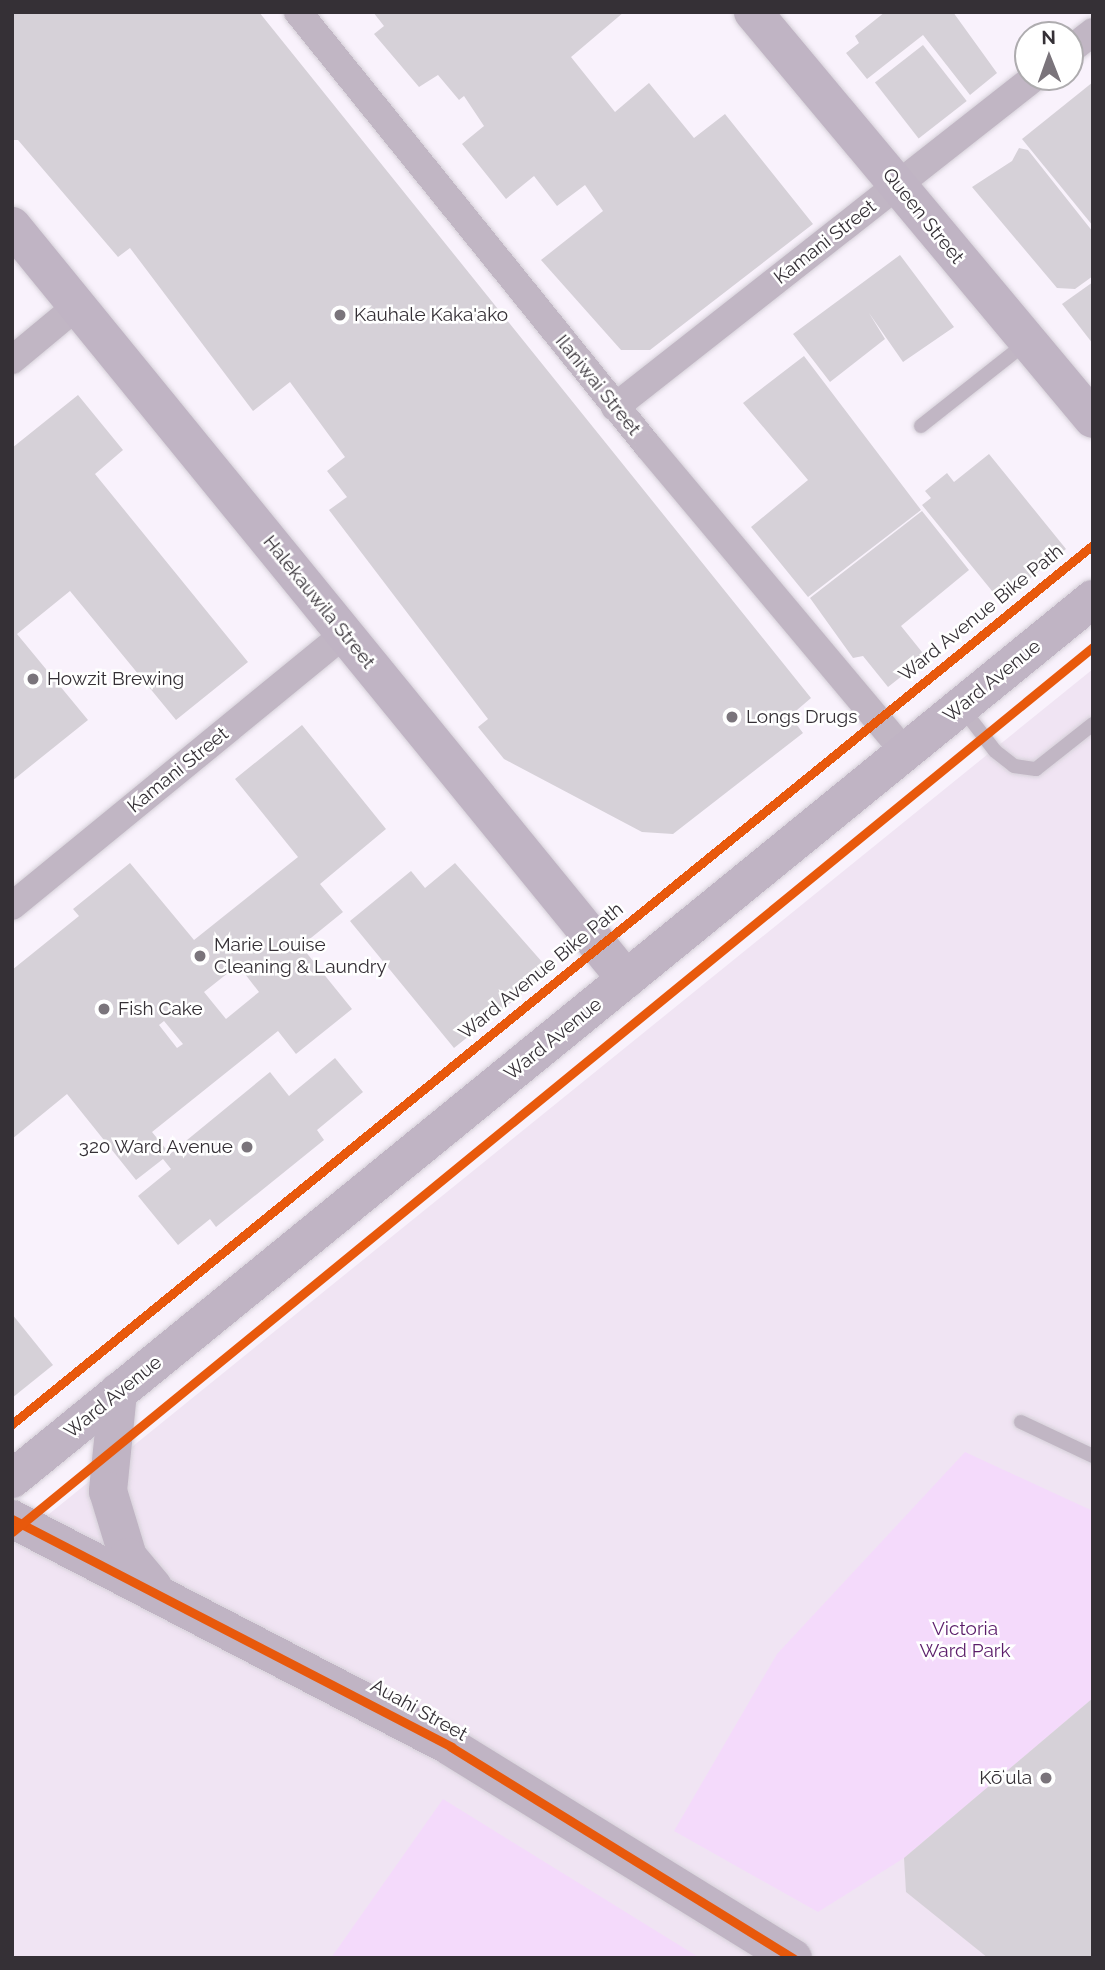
<!DOCTYPE html>
<meta charset="utf-8">
<style>
body{margin:0}
#map{position:relative;width:1105px;height:1970px;overflow:hidden;background:#f9f2fc;font-family:Raleway,sans-serif}
div>[style]{position:absolute}
[style*='--x']{left:calc(var(--x)*1px);top:calc(var(--y)*1px);width:calc(var(--w)*1px);rotate:calc(var(--a)*1deg)}
.built>*{inset:0;background:#f0e4f3}
.green>*{inset:0;background:#f4dafb}
.building>*{inset:0;background:#d6d1d8;transform-origin:0 0}
.roads{filter:drop-shadow(0 0 2px #d5d0d8) drop-shadow(0 0 2px #d5d0d8)}
.lane>*{height:14px;margin:-7px;padding:0 7px;transform-origin:7px;border-radius:7px;background:#c1b6c4}
.street>*{height:28px;margin:-14px;padding:0 14px;transform-origin:14px;border-radius:14px;background:#c1b6c4}
.secondary>*{height:38px;margin:-19px;padding:0 19px;transform-origin:19px;border-radius:19px;background:#c0b4c4}
.cycleway>*{height:9px;margin:-4.5px;padding:0 4.5px;transform-origin:4.5px;border-radius:4.5px;background:#e8590c}
.dots>*{width:19px;height:19px;translate:-50% -50%;box-sizing:border-box;border:4px solid #fff;border-radius:50%}
span{translate:-50% -50%;white-space:nowrap;text-align:center;line-height:1.15;-webkit-text-stroke:5px #fff;paint-order:stroke}
.street-label{font-size:19px;color:#353036}
.poi-label{font-size:19px;color:#353036}
.left{translate:0 -50%;text-align:left}
.right{translate:-100% -50%;text-align:right}
.park-label{font-size:19px;color:#5b1d6a}
.frame{position:absolute;inset:0;border:14px solid #353036;pointer-events:none}
.north{position:absolute;left:1014px;top:21px;width:70px;height:70px;box-sizing:border-box;background:#fff;border:2px solid #aeacaf;border-radius:50%;rotate:359deg;font-size:19px;font-weight:700;line-height:28px;text-align:center;color:#353036}
.north::after{content:'';display:block;margin:auto;width:24px;height:32px;background:#7a747b;clip-path:polygon(50% 0,100% 100%,50% 72%,0 100%)}
</style>
<div id="map">
<div class="built">
<i style="clip-path:polygon(1093px 669px,1093px 1958px,12px 1958px,12px 1544px)"></i>
</div>
<div class="green">
<i style="clip-path:polygon(965px 1452px,1093px 1511px,1093px 1698px,904px 1858px,818px 1912px,674px 1831px,777px 1654px)"></i>
<i style="clip-path:polygon(443px 1799px,700px 1958px,331px 1958px)"></i>
</div>
<div class="building">
<i style="clip-path:polygon(12px 12px,259px 12px,811px 698px,790px 716px,803px 733px,673px 834px,642px 832px,504px 759px,478px 727px,488px 719px,329px 510px,347px 497px,327px 471px,345px 457px,290px 382px,253px 411px,130px 248px,118px 257px,18px 140px,12px 140px)"></i>
<i style="clip-path:polygon(373px 12px,624px 12px,571px 57px,615px 112px,649px 83px,694px 138px,725px 114px,813px 224px,650px 350px,621px 350px,541px 260px,603px 211px,585px 185px,557px 206px,534px 176px,506px 199px,462px 144px,484px 126px,464px 96px,459px 100px,438px 75px,419px 87px,374px 34px,384px 26px)"></i>
<i style="clip-path:polygon(885px 12px,953px 12px,997px 73px,970px 95px,923px 35px,867px 79px,846px 53px,859px 43px,855px 36px)"></i>
<i style="left:923px;top:45px;width:71px;height:61px;rotate:52deg"></i>
<i style="clip-path:polygon(1093px 82px,1093px 226px,1022px 139px)"></i>
<i style="clip-path:polygon(1019px 148px,1028px 150px,1093px 232px,1093px 276px,1075px 289px,1057px 288px,972px 187px,1012px 161px)"></i>
<i style="clip-path:polygon(900px 255px,954px 327px,903px 362px,869px 313px,885px 339px,830px 382px,793px 334px)"></i>
<i style="clip-path:polygon(1093px 282px,1093px 344px,1062px 304px)"></i>
<i style="clip-path:polygon(804px 356px,921px 510px,808px 597px,751px 527px,808px 480px,743px 403px)"></i>
<i style="clip-path:polygon(78px 395px,123px 450px,95px 474px,248px 662px,176px 720px,70px 591px,17px 634px,88px 720px,12px 781px,12px 448px)"></i>
<i style="clip-path:polygon(989px 454px,1066px 549px,1001px 602px,922px 505px,931px 498px,925px 491px,947px 473px,954px 482px)"></i>
<i style="clip-path:polygon(922px 511px,969px 570px,901px 626px,926px 657px,888px 687px,863px 656px,853px 658px,810px 598px)"></i>
<i style="clip-path:polygon(evenodd,302px 725px,386px 829px,320px 884px,343px 912px,301px 946px,352px 1009px,296px 1054px,278px 1031px,152px 1132px,170px 1154px,270px 1072px,289px 1096px,335px 1058px,363px 1092px,317px 1130px,324px 1140px,216px 1227px,210px 1219px,178px 1245px,138px 1196px,171px 1169px,163px 1159px,136px 1180px,67px 1094px,12px 1139px,12px 970px,79px 916px,73px 909px,130px 863px,194px 940px,298px 857px,235px 779px,302px 725px,238px 965px,259px 992px,226px 1019px,204px 992px,238px 965px,302px 725px,164px 1021px,183px 1044px,177px 1048px,159px 1025px,164px 1021px)"></i>
<i style="clip-path:polygon(455px 863px,550px 971px,454px 1048px,350px 921px,411px 871px,425px 888px)"></i>
<i style="clip-path:polygon(12px 1314px,53px 1365px,12px 1398px)"></i>
<i style="clip-path:polygon(1093px 1698px,1093px 1958px,988px 1958px,906px 1892px,904px 1858px)"></i>
</div>
<div class="roads">
<div class="lane">
<i style="--x:921;--y:426;--w:132;--a:-38.3"></i>
<i style="--x:962;--y:708;--w:54;--a:52.5"></i>
<i style="--x:995;--y:751;--w:24;--a:38"></i>
<i style="--x:1014;--y:766;--w:22;--a:8"></i>
<i style="--x:1036;--y:769;--w:73;--a:-38.3"></i>
<i style="--x:1021;--y:1422;--w:80;--a:25.3"></i>
</div>
<div class="street">
<i style="--x:298;--y:12;--w:558;--a:51.12"></i>
<i style="--x:648;--y:446;--w:400;--a:50"></i>
<i style="--x:1070;--y:50;--w:29;--a:-38"></i>
<i style="--x:12;--y:360;--w:85;--a:-39.7"></i>
<i style="--x:615;--y:407;--w:534;--a:-38.16"></i>
<i style="--x:12;--y:906;--w:429;--a:-39.3"></i>
</div>
<div class="secondary">
<i style="--x:753;--y:12;--w:530;--a:50.13"></i>
<i style="--x:12;--y:226;--w:972;--a:50.81"></i>
<i style="--x:118;--y:1392;--w:100;--a:95.8"></i>
<i style="--x:108;--y:1491;--w:69;--a:73.1"></i>
<i style="--x:128;--y:1557;--w:39;--a:50"></i>
<i style="--x:12;--y:1479;--w:1394;--a:-39.15"></i>
<i style="--x:12;--y:1519;--w:495;--a:27.4"></i>
<i style="--x:451;--y:1747;--w:402;--a:31.7"></i>
</div>
</div>
<div class="cycleway">
<i style="--x:12;--y:1424;--w:1393;--a:-39.12"></i>
<i style="--x:12;--y:1519;--w:495;--a:27.4"></i>
<i style="--x:451;--y:1747;--w:402;--a:31.7"></i>
<i style="--x:12;--y:1532;--w:1397;--a:-39.31"></i>
</div>
<div class="dots">
<i style="left:340px;top:315px;background:#7a747b"></i>
<i style="left:33px;top:679px;background:#7a747b"></i>
<i style="left:732px;top:717px;background:#7a747b"></i>
<i style="left:200px;top:956px;background:#7a747b"></i>
<i style="left:104px;top:1009px;background:#7a747b"></i>
<i style="left:247px;top:1147px;background:#7a747b"></i>
<i style="left:1046px;top:1778px;background:#7a747b"></i>
</div>
<div class="street-label">
<span style="left:923px;top:216px;rotate:51deg">Queen Street</span>
<span style="left:825px;top:242px;rotate:-38deg">Kamani Street</span>
<span style="left:598px;top:385px;rotate:51deg">Ilaniwai Street</span>
<span style="left:319px;top:602px;rotate:51deg">Halekauwila Street</span>
<span style="left:981px;top:613px;rotate:-39deg">Ward Avenue Bike Path</span>
<span style="left:992px;top:681px;rotate:-39deg">Ward Avenue</span>
<span style="left:178px;top:770px;rotate:-39deg">Kamani Street</span>
<span style="left:541px;top:971px;rotate:-39deg">Ward Avenue Bike Path</span>
<span style="left:553px;top:1039px;rotate:-39deg">Ward Avenue</span>
<span style="left:113px;top:1397px;rotate:-39deg">Ward Avenue</span>
<span style="left:419px;top:1710px;rotate:29deg">Auahi Street</span>
</div>
<div class="poi-label">
<span class="left" style="left:354px;top:315px">Kauhale Kaka'ako</span>
<span class="left" style="left:47px;top:679px">Howzit Brewing</span>
<span class="left" style="left:746px;top:717px">Longs Drugs</span>
<span class="left" style="left:214px;top:956px">Marie Louise<br>Cleaning &amp; Laundry</span>
<span class="left" style="left:118px;top:1009px">Fish Cake</span>
<span class="right" style="left:233px;top:1147px">320 Ward Avenue</span>
<span class="right" style="left:1032px;top:1778px">Kōʻula</span>
</div>
<div class="park-label">
<span style="left:965px;top:1640px">Victoria<br>Ward Park</span>
</div>
<div class="frame"></div>
<div class="north">N</div>
</div>
